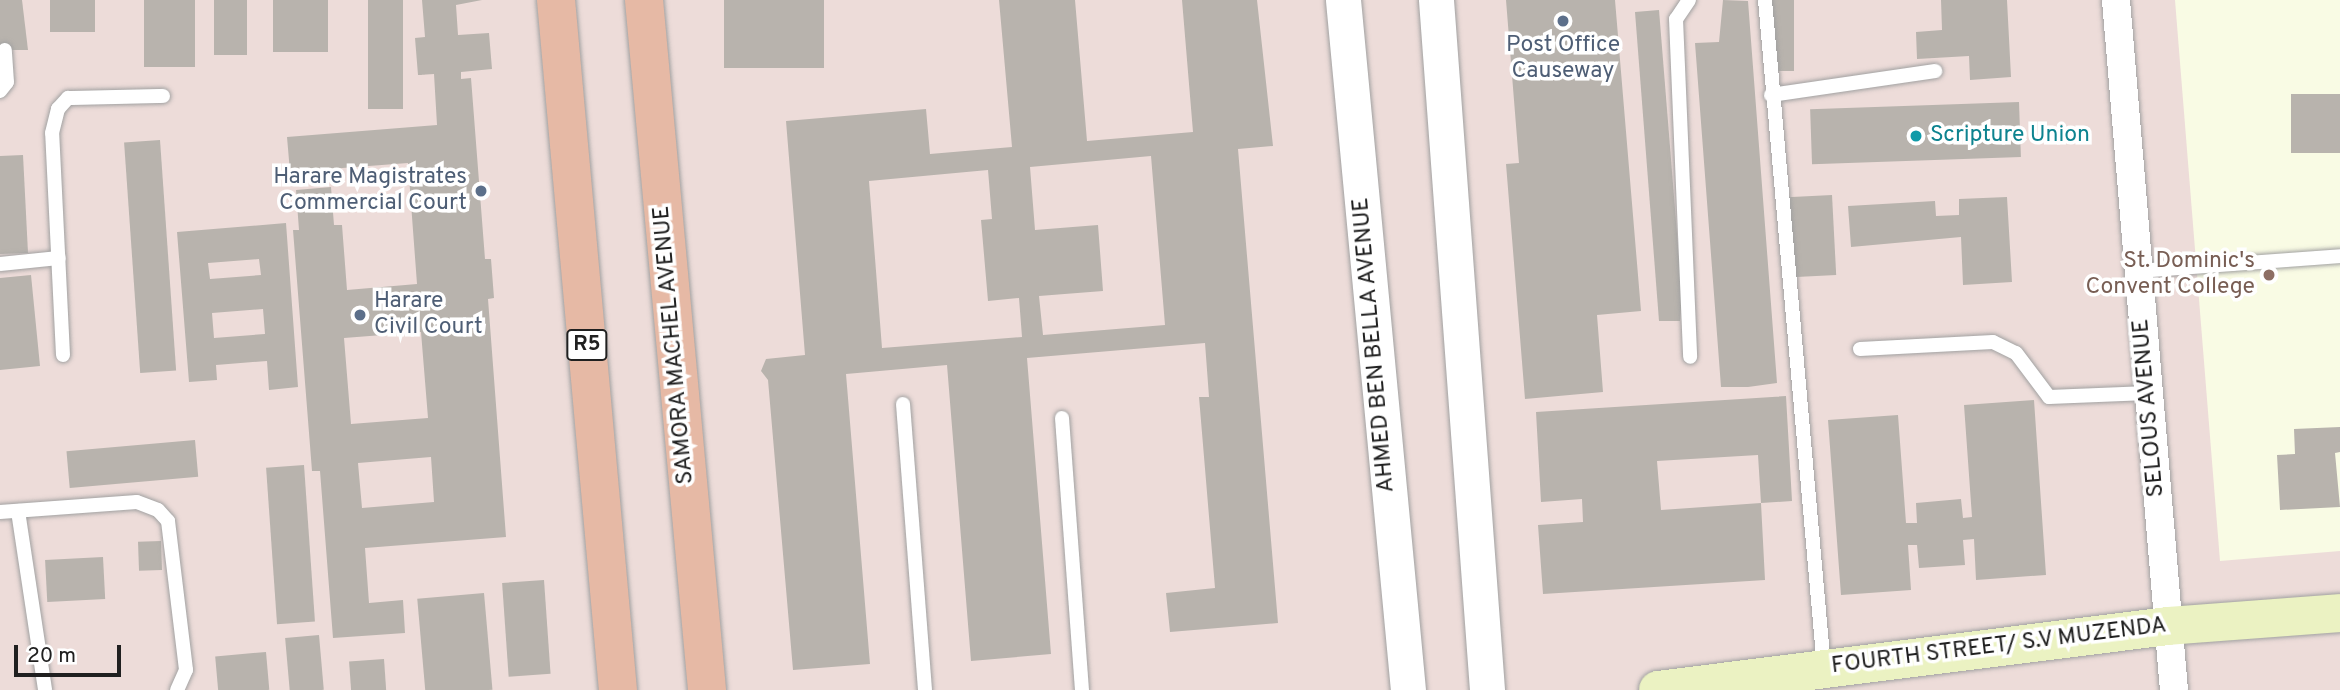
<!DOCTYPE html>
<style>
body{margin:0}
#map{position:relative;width:2340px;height:690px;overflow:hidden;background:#efede7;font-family:Overpass,sans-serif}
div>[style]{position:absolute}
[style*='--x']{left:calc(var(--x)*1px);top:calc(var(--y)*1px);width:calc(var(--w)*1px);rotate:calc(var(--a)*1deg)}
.commercial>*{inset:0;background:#eddcd9;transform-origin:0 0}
.education>*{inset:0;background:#f9fbe4}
.building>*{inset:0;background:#b8b3ad;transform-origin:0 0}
.roads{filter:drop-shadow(0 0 2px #a1a1a1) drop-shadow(0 0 2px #a1a1a1)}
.service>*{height:14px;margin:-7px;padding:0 7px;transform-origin:7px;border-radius:7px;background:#fff}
.minor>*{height:28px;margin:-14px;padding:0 14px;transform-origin:14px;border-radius:14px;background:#fff}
.tertiary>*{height:35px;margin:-17.5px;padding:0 17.5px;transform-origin:17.5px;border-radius:17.5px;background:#fff}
.secondary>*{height:38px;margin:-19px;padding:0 19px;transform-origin:19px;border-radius:19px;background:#ebf2c2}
.trunk>*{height:38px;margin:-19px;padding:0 19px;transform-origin:19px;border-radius:19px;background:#e6b9a5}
.dots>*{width:19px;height:19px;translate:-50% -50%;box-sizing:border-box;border:4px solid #fff;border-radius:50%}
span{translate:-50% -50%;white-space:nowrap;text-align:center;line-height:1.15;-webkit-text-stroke:7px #fff;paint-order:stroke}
.shield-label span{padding:2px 5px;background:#fff;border:2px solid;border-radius:5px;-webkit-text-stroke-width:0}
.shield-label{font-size:21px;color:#202020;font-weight:700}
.service-label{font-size:23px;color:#4e5e75}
.right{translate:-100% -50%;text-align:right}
.left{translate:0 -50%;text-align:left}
.culture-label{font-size:23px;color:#0d838f}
.education-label{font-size:23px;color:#785e54}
.street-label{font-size:23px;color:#202020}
.scale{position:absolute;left:14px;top:645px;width:107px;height:32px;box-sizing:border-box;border:4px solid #202020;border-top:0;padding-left:9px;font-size:21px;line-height:24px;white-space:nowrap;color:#202020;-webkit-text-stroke:5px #fff;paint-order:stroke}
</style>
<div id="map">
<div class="commercial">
<i style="left:0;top:0;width:2340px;height:690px"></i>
</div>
<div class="education">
<i style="clip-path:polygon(2175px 0,2340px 0,2340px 551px,2220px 561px)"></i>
</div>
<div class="building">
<i style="clip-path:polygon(0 0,22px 0,28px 50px,0 50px)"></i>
<i style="left:50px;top:0;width:45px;height:32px"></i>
<i style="left:144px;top:0;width:51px;height:67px"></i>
<i style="left:214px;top:0;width:33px;height:55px"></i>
<i style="left:273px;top:0;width:55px;height:52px"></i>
<i style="left:368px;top:0;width:35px;height:109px"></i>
<i style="clip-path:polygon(evenodd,422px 0,482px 0,456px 5px,458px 35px,489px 33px,492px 69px,461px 72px,461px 79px,471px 78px,485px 259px,491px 259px,494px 298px,488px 299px,506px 537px,365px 548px,369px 603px,403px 600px,405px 633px,333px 638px,320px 471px,312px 471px,293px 230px,299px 230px,296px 190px,331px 187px,334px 225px,342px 225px,347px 290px,417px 284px,408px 163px,290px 172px,287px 137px,437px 125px,434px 74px,418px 75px,415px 38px,425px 37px,422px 0,421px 332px,428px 418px,351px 424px,344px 338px,421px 332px,422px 0,431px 457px,434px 502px,362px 508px,358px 463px,431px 457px)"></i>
<i style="left:724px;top:0;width:100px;height:68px"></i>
<i style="clip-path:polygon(evenodd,999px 0,1075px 0,1087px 141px,1193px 132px,1182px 0,1257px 0,1273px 146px,1238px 149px,1278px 623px,1170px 632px,1166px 593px,1215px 588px,1199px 397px,1209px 397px,1205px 343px,1027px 358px,1051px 654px,971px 661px,947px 365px,846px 374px,870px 664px,793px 670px,768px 380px,761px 371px,766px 359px,805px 355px,786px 121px,926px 109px,930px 154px,1012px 147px,999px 0,1151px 156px,1165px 325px,1043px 335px,1039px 296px,1103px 291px,1098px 225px,1035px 230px,1030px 167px,1151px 156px,999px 0,988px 170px,992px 219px,981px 220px,988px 301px,1019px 298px,1022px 337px,882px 348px,869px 181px,988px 170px)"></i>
<i style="clip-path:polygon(1506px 0,1615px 0,1641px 311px,1597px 315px,1603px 392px,1525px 399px,1506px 164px,1519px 163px)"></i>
<i style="clip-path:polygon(1723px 0,1748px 1px,1777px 383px,1748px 387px,1721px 387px,1695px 43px,1719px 42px)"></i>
<i style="left:1772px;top:0;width:22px;height:71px"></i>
<i style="clip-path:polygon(1941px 0,2007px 0,2011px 77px,1970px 80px,1969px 56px,1917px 59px,1916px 32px,1942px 30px)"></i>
<i style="clip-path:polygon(1659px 10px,1682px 296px,1680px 321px,1659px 321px,1635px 12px)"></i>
<i style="left:2340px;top:94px;width:59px;height:49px;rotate:90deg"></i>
<i style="left:2019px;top:102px;width:55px;height:209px;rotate:88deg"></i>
<i style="left:160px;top:140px;width:231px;height:36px;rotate:86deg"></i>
<i style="clip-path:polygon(23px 155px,28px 253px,0 254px,0 156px)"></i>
<i style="left:1832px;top:195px;width:80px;height:45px;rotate:87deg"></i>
<i style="clip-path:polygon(2007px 197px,2012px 282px,1963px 285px,1961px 237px,1851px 247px,1848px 206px,1935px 201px,1936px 216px,1959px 215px,1959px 199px)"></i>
<i style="clip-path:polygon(evenodd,286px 223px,298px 387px,269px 390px,267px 361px,216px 365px,217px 380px,189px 382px,177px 232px,286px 223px,259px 259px,261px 275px,210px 279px,208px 263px,259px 259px,286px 223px,263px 309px,265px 334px,214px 338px,212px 313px,263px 309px)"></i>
<i style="clip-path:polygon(31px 275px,40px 366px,0 370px,0 278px)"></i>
<i style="clip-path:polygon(evenodd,1786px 396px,1792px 501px,1761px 503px,1765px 580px,1543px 594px,1538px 525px,1583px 522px,1582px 499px,1541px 502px,1536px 412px,1786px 396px,1758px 455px,1761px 503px,1661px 510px,1657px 461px,1758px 455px)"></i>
<i style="clip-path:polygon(2034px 400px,2046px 575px,1976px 580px,1974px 539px,1963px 540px,1965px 565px,1919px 568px,1917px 545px,1908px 545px,1911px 590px,1841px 595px,1828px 420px,1898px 415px,1906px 523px,1917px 523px,1916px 503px,1961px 499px,1963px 518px,1972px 517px,1964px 405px)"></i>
<i style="clip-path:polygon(2340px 427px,2340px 452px,2335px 453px,2340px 507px,2280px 510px,2277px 455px,2295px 454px,2294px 429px)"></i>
<i style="left:195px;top:440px;width:37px;height:129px;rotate:85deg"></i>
<i style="left:304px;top:465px;width:157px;height:38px;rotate:86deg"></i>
<i style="left:161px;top:541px;width:29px;height:23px;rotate:88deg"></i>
<i style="left:103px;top:557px;width:42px;height:58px;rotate:87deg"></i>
<i style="left:544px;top:580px;width:94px;height:42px;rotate:86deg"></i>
<i style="left:484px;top:593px;width:97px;height:67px;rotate:85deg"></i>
<i style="left:319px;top:635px;width:55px;height:34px;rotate:85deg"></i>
<i style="left:266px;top:652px;width:38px;height:51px;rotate:85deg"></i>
<i style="left:384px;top:659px;width:31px;height:35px;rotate:86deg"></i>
</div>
<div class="roads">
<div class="service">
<i style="--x:1689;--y:0;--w:23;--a:124"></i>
<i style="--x:1676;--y:19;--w:338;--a:87.6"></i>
<i style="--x:1765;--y:0;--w:671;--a:84.95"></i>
<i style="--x:0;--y:91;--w:11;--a:-52"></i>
<i style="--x:7;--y:82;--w:32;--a:-94"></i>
<i style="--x:1771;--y:95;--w:166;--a:-8.3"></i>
<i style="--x:0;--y:264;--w:59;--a:-5.8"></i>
<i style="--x:2138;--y:271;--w:203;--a:-4.2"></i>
<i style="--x:1860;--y:349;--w:133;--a:-3"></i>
<i style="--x:1993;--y:342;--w:25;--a:26"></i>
<i style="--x:2016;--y:353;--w:55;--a:53.1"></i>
<i style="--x:2049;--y:397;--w:99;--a:-2.3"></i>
<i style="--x:63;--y:355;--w:222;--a:-92.8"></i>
<i style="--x:52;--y:133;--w:25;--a:-76"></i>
<i style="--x:58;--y:109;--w:15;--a:-48"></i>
<i style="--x:68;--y:98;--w:95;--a:-1.2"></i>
<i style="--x:903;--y:404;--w:287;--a:85.6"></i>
<i style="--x:1062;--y:418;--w:273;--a:85.8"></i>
<i style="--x:18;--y:511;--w:181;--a:81.4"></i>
<i style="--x:0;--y:512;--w:137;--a:-4.2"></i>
<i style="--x:137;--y:502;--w:22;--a:21"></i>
<i style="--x:158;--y:510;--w:15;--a:48"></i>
<i style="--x:168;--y:521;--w:150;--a:83.1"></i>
<i style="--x:186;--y:670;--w:22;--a:114"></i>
</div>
<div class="minor">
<i style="--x:2116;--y:0;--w:692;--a:85.2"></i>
</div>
<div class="tertiary">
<i style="--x:1343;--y:0;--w:693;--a:84.62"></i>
<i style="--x:1436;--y:0;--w:692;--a:85.77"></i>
</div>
<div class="secondary">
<i style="--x:1658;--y:690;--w:514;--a:-7.15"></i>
<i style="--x:2168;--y:626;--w:172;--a:-4.3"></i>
</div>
<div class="trunk">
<i style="--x:556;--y:0;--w:693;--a:84.87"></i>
<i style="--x:644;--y:0;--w:693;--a:84.78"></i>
</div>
</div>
<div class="dots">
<i style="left:1563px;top:21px;background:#5c6f8a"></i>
<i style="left:1916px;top:136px;background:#0f9aa8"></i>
<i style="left:481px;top:191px;background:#5c6f8a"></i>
<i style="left:2269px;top:275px;background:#8d6e63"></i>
<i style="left:360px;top:315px;background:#5c6f8a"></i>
</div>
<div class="shield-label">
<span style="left:587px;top:345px">R5</span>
</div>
<div class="service-label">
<span style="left:1563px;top:59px">Post Office<br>Causeway</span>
<span class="right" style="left:467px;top:191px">Harare Magistrates<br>Commercial Court</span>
<span class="left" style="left:374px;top:315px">Harare<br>Civil Court</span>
</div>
<div class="culture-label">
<span class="left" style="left:1930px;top:136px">Scripture Union</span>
</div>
<div class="education-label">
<span class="right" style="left:2255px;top:275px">St. Dominic's<br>Convent College</span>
</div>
<div class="street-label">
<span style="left:675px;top:345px;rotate:-95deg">SAMORA MACHEL AVENUE</span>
<span style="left:1375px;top:345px;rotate:-95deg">AHMED BEN BELLA AVENUE</span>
<span style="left:2150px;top:408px;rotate:-95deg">SELOUS AVENUE</span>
<span style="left:1999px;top:647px;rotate:-7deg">FOURTH STREET/ S.V MUZENDA</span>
</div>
<div class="scale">20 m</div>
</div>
